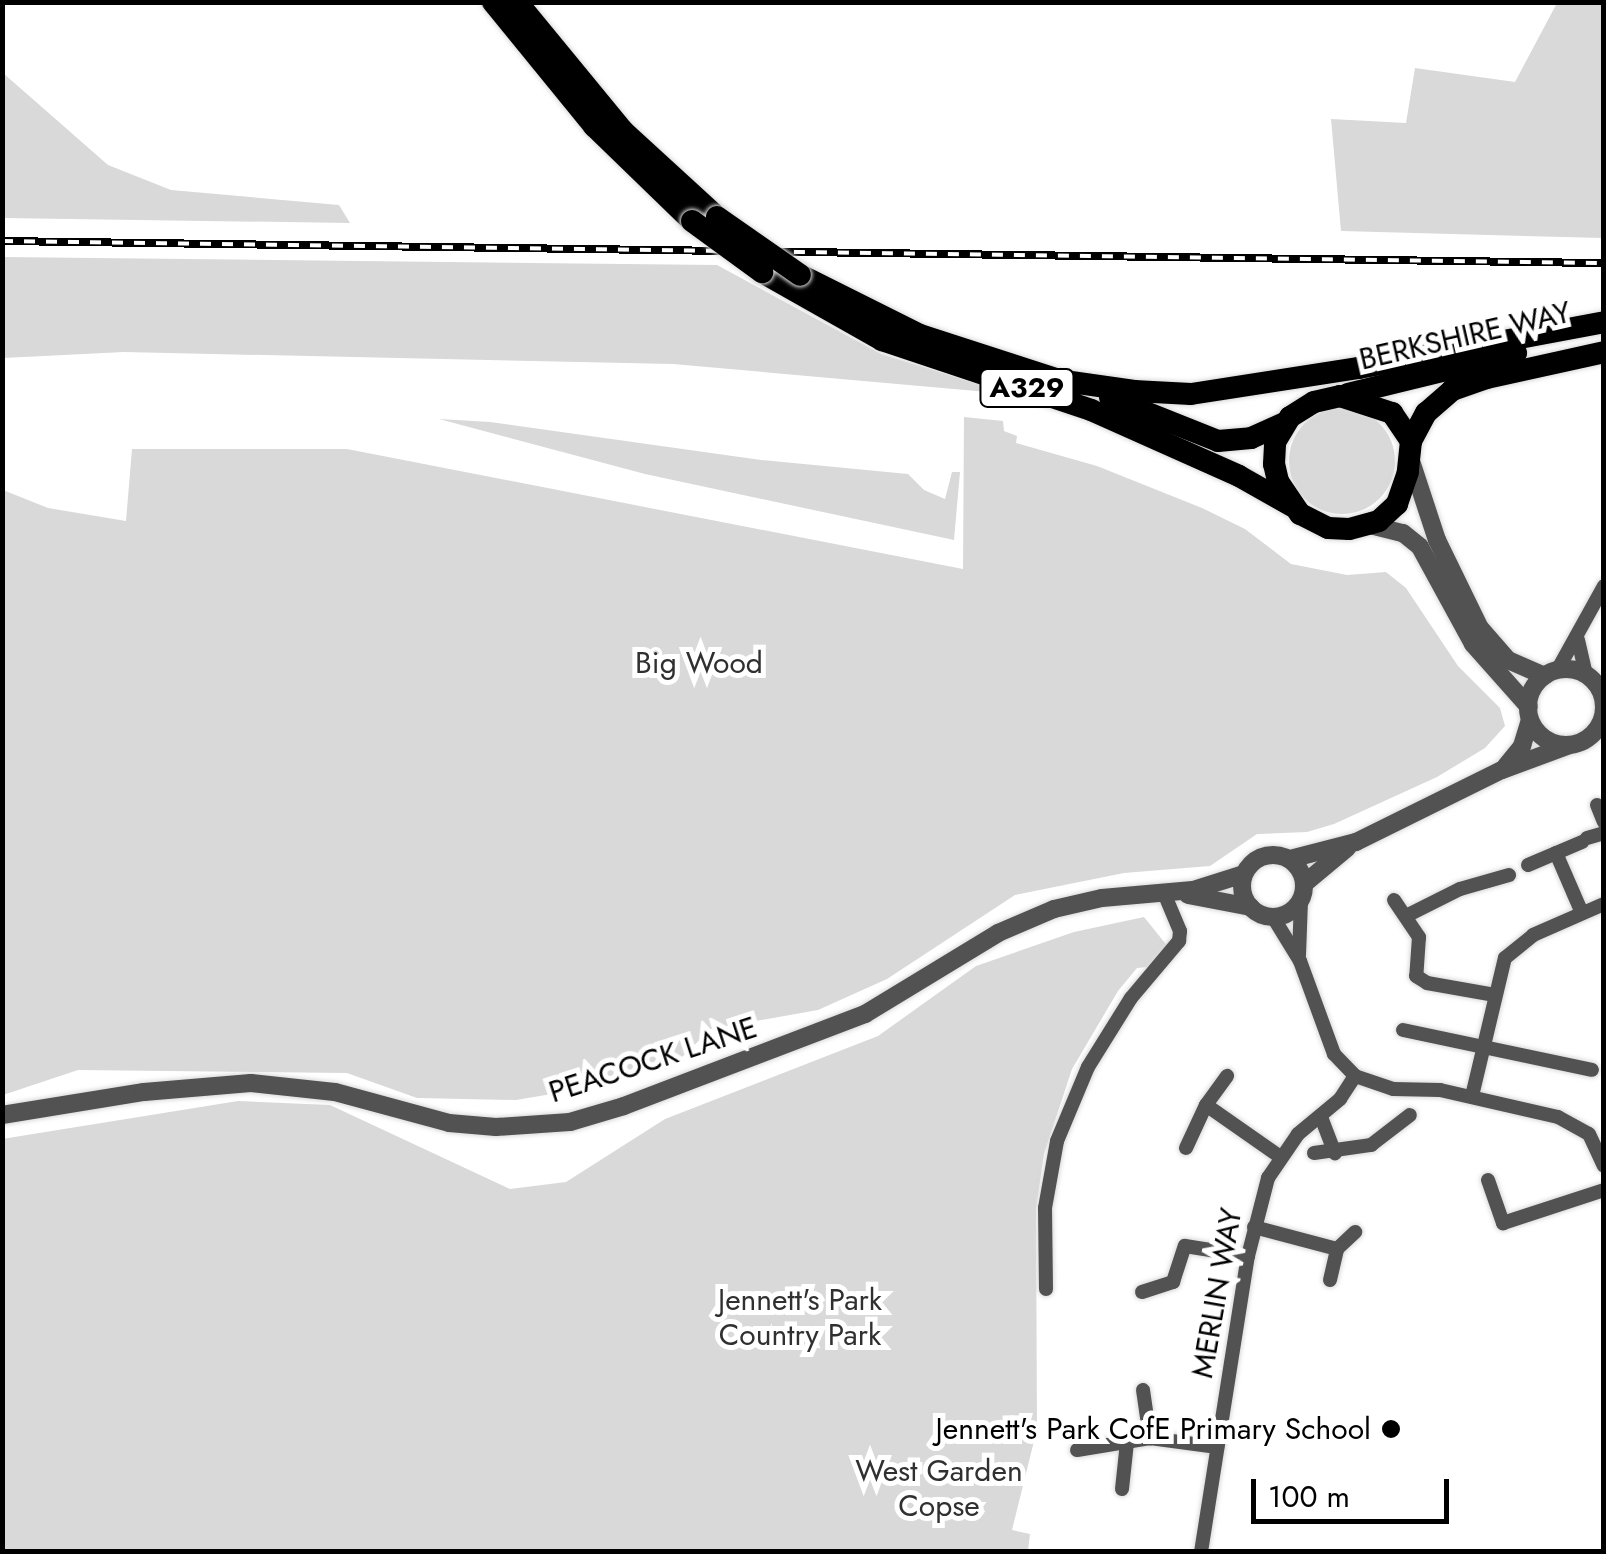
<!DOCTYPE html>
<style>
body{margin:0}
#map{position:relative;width:1606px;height:1554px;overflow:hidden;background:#fff;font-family:Jost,sans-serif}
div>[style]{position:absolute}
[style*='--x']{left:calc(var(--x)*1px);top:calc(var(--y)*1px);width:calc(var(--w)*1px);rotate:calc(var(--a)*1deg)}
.green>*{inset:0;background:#d9d9d9}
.round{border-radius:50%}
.roads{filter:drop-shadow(0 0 2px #dbdbdb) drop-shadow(0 0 2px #dbdbdb)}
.minor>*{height:14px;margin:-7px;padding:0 7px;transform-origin:7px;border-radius:7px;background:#525252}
.tertiary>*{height:18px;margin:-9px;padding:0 9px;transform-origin:9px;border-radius:9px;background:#525252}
.tertiary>.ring{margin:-9px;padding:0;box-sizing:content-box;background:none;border:18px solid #525252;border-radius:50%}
.trunk>*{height:22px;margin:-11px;padding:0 11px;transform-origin:11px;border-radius:11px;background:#000}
.rail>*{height:8px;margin-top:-4px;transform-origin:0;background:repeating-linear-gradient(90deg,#fff 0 11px,#000 0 22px);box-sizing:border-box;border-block:2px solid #000}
.bridges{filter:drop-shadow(0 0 2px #dbdbdb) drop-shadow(0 0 2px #dbdbdb)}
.trunk-bridge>*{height:22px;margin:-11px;padding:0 11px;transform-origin:11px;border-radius:11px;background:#000}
.dots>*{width:28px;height:28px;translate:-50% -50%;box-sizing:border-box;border:5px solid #fff;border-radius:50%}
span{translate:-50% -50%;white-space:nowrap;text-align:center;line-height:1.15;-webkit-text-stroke:10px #fff;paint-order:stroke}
.shield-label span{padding:2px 8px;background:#fff;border:2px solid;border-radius:8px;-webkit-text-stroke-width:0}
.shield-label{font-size:28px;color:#000;font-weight:700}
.street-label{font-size:30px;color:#000}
.park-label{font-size:30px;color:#303030}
.poi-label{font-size:30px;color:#000}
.right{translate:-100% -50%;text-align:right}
.frame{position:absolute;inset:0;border:5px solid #000;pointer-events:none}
.scale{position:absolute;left:1251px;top:1479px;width:198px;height:45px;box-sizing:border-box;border:5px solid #000;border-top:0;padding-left:12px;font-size:30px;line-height:35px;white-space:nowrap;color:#000;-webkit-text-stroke:8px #fff;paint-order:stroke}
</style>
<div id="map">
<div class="green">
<i style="clip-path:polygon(1557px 3px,1603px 3px,1603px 238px,1341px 231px,1331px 119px,1406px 123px,1415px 68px,1515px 82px)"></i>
<i style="clip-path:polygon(3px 73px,108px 165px,171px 190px,339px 205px,350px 223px,3px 218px)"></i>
<i style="clip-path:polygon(2px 257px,717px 265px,881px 354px,1010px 394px,673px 364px,124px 352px,3px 358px)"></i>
<i class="round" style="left:1289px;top:408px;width:106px;height:106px"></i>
<i style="clip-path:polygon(964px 417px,1003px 421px,1004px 431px,1017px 436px,1016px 443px,1097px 466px,1202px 508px,1245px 529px,1291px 564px,1347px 575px,1386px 572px,1406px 588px,1458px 666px,1500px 708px,1505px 726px,1485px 748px,1437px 777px,1334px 824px,1307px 832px,1257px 834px,1210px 866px,1124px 873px,1015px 895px,887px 979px,818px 1010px,711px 1029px,681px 1058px,599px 1086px,516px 1100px,417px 1098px,347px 1073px,78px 1070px,3px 1095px,3px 490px,48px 508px,126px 521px,132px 449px,347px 449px,963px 569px)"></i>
<i style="clip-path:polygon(439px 419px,490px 422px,761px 460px,908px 474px,924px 490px,945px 499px,952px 472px,960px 472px,954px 540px,645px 474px)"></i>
<i style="clip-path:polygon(1144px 917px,1169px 948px,1147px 967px,1137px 968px,1118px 991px,1072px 1069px,1044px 1154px,1036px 1209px,1037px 1429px,1012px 1530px,1030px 1534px,1028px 1551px,3px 1551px,2px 1139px,238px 1101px,330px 1105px,510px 1189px,566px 1182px,665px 1119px,878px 1036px,976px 966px,1074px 932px)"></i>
</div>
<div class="roads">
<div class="minor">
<i style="--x:1578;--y:640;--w:35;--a:77"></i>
<i style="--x:1558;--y:669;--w:95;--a:-61"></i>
<i style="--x:1597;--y:805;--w:18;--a:68"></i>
<i style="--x:1587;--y:838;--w:18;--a:-16"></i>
<i style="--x:1556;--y:853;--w:65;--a:66.6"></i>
<i style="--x:1528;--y:865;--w:59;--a:-23.1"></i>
<i style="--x:1394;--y:900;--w:45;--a:56"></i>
<i style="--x:1419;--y:937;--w:39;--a:94"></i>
<i style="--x:1416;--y:976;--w:13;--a:32"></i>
<i style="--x:1427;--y:983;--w:69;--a:10"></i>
<i style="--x:1408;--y:915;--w:58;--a:-26.6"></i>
<i style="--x:1460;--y:889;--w:51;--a:-15.9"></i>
<i style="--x:1273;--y:917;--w:52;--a:58.5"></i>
<i style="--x:1300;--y:961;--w:99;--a:69.9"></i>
<i style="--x:1334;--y:1054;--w:30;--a:46"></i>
<i style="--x:1355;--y:1076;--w:40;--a:18.9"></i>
<i style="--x:1393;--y:1089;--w:47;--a:1.2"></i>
<i style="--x:1440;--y:1090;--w:121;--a:12.9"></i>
<i style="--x:1558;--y:1117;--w:35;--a:29"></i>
<i style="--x:1589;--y:1134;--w:35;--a:65"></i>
<i style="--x:1299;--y:955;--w:54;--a:-87.9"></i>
<i style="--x:1403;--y:1030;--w:193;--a:11.9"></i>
<i style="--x:1472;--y:1096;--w:142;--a:-76.6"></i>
<i style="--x:1505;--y:958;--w:36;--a:-39"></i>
<i style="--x:1533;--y:935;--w:77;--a:-23.6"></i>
<i style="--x:1206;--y:1105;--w:89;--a:34.9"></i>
<i style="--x:1321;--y:1117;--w:39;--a:69"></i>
<i style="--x:1186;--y:1148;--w:47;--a:-65.1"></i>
<i style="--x:1206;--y:1105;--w:36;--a:-54"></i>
<i style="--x:1314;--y:1153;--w:58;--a:-8"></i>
<i style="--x:1371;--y:1145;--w:49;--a:-37.6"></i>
<i style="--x:1488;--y:1180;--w:46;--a:70.8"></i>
<i style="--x:1503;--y:1223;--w:106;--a:-18.1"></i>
<i style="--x:1254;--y:1227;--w:86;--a:14.8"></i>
<i style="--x:1337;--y:1249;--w:25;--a:-43"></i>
<i style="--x:1330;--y:1280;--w:32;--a:-77"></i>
<i style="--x:1046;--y:1289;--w:81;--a:-90.7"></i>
<i style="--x:1045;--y:1208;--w:68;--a:-79.8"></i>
<i style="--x:1057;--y:1141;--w:80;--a:-67.3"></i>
<i style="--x:1088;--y:1067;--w:81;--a:-58.1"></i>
<i style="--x:1131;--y:998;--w:75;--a:-49.9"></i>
<i style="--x:1179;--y:941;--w:10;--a:-84"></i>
<i style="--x:1180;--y:931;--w:41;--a:-112.8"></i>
<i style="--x:1142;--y:1292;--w:33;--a:-18"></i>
<i style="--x:1173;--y:1282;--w:38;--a:-72"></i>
<i style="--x:1185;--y:1246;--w:64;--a:9"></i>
<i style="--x:1143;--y:1390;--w:49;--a:81.7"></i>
<i style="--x:1077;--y:1450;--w:74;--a:-9.3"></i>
<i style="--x:1150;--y:1438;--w:68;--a:7.7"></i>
<i style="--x:1122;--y:1489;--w:47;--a:-83.9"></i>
<i style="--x:1201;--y:1552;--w:300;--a:-81"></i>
<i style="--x:1248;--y:1256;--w:81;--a:-75.6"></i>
<i style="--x:1268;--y:1178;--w:53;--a:-55.7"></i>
<i style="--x:1298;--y:1134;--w:55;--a:-39.8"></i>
<i style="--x:1340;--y:1099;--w:27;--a:-57"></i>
</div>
<div class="tertiary">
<i style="--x:1411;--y:461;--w:83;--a:71.8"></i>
<i style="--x:1437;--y:540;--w:98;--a:64"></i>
<i style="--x:1480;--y:628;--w:43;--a:48.8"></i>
<i style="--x:1508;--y:660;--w:40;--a:23.4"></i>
<i style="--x:1370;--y:525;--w:34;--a:14"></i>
<i style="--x:1403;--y:533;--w:22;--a:39"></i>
<i style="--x:1420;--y:547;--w:111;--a:61.3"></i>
<i style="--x:1473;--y:644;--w:84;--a:48.4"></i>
<i class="ring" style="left:1528px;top:669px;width:58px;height:58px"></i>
<i style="--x:1506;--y:766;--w:26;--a:-51"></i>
<i style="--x:1522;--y:746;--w:27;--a:-73"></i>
<i class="ring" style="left:1242px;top:855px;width:44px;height:44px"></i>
<i style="--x:1290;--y:859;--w:68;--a:-14.4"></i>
<i style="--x:1356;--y:842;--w:163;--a:-26.3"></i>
<i style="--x:1502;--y:770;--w:72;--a:-20.2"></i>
<i style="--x:1305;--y:883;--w:55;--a:-39.8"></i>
<i style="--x:1188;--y:895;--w:64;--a:10.8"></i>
<i style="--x:2;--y:1115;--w:144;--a:-9.2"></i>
<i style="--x:144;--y:1092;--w:107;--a:-4.8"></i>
<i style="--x:251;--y:1083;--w:84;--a:6.1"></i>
<i style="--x:335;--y:1092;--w:118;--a:15.2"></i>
<i style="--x:449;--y:1123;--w:47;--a:4.9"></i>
<i style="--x:496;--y:1127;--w:74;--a:-3.9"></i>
<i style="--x:570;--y:1122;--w:56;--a:-16.5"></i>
<i style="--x:624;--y:1106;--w:258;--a:-20.9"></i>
<i style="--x:865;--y:1014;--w:156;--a:-31.3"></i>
<i style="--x:998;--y:933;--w:61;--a:-23.2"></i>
<i style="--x:1054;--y:909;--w:49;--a:-12.9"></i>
<i style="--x:1102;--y:898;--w:91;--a:-5"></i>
<i style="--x:1193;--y:890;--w:53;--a:-17.4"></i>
</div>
<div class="trunk">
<i style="--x:493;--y:2;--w:160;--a:50.8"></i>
<i style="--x:594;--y:126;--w:136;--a:44.1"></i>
<i style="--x:517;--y:2;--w:167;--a:50.6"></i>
<i style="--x:623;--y:131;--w:127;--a:42.5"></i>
<i style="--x:762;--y:272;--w:138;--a:29.5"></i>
<i style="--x:882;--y:340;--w:220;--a:18.5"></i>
<i style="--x:1091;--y:410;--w:162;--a:24"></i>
<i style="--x:1239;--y:476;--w:61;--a:29.5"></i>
<i style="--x:800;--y:275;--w:134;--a:26.6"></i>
<i style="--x:920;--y:335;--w:163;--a:17.9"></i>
<i style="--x:1064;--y:381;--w:71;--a:8.1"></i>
<i style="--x:1134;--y:391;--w:57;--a:3"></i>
<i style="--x:1191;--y:394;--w:170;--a:-8.8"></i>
<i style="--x:1359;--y:368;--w:249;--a:-10.6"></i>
<i style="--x:1348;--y:394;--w:173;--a:-13.7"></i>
<i style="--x:1340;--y:396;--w:55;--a:18.1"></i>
<i style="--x:1392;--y:413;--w:34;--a:56"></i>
<i style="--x:1411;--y:441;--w:31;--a:96"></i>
<i style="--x:1408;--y:472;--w:34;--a:109"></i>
<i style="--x:1397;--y:504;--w:25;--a:137"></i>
<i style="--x:1379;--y:521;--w:31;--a:165"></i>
<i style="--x:1349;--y:529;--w:21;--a:-177"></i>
<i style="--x:1328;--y:528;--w:31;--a:-153"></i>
<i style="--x:1300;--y:514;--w:40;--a:-124"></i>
<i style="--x:1278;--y:481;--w:17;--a:-103"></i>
<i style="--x:1274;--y:464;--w:22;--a:-87"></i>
<i style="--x:1275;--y:442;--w:29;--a:-59"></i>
<i style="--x:1290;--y:417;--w:28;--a:-32"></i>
<i style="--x:1314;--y:402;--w:27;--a:-13"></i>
<i style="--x:1110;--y:398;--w:116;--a:21.7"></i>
<i style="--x:1218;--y:441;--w:33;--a:-5"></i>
<i style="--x:1251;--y:438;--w:36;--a:-24"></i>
<i style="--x:1411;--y:441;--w:32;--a:-62"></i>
<i style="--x:1426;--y:413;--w:35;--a:-41"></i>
<i style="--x:1452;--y:390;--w:37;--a:-19"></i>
<i style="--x:1487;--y:378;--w:120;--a:-12.5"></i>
</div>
</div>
<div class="rail">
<i style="--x:2;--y:241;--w:1602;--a:0.79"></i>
</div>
<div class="bridges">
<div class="trunk-bridge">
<i style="--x:717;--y:217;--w:101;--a:34.9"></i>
<i style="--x:692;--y:221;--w:87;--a:36.1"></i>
</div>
</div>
<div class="dots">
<i style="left:1391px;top:1429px;background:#000"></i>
</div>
<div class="shield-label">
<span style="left:1027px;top:388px">A329</span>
</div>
<div class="street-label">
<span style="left:1465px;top:336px;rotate:-13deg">BERKSHIRE WAY</span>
<span style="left:653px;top:1060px;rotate:-18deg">PEACOCK LANE</span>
<span style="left:1217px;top:1293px;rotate:-80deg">MERLIN WAY</span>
</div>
<div class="park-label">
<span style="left:699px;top:663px">Big Wood</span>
<span style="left:800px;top:1317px">Jennett's Park<br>Country Park</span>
<span style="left:939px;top:1488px">West Garden<br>Copse</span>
</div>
<div class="poi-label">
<span class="right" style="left:1371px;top:1429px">Jennett's Park CofE Primary School</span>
</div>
<div class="frame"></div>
<div class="scale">100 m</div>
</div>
